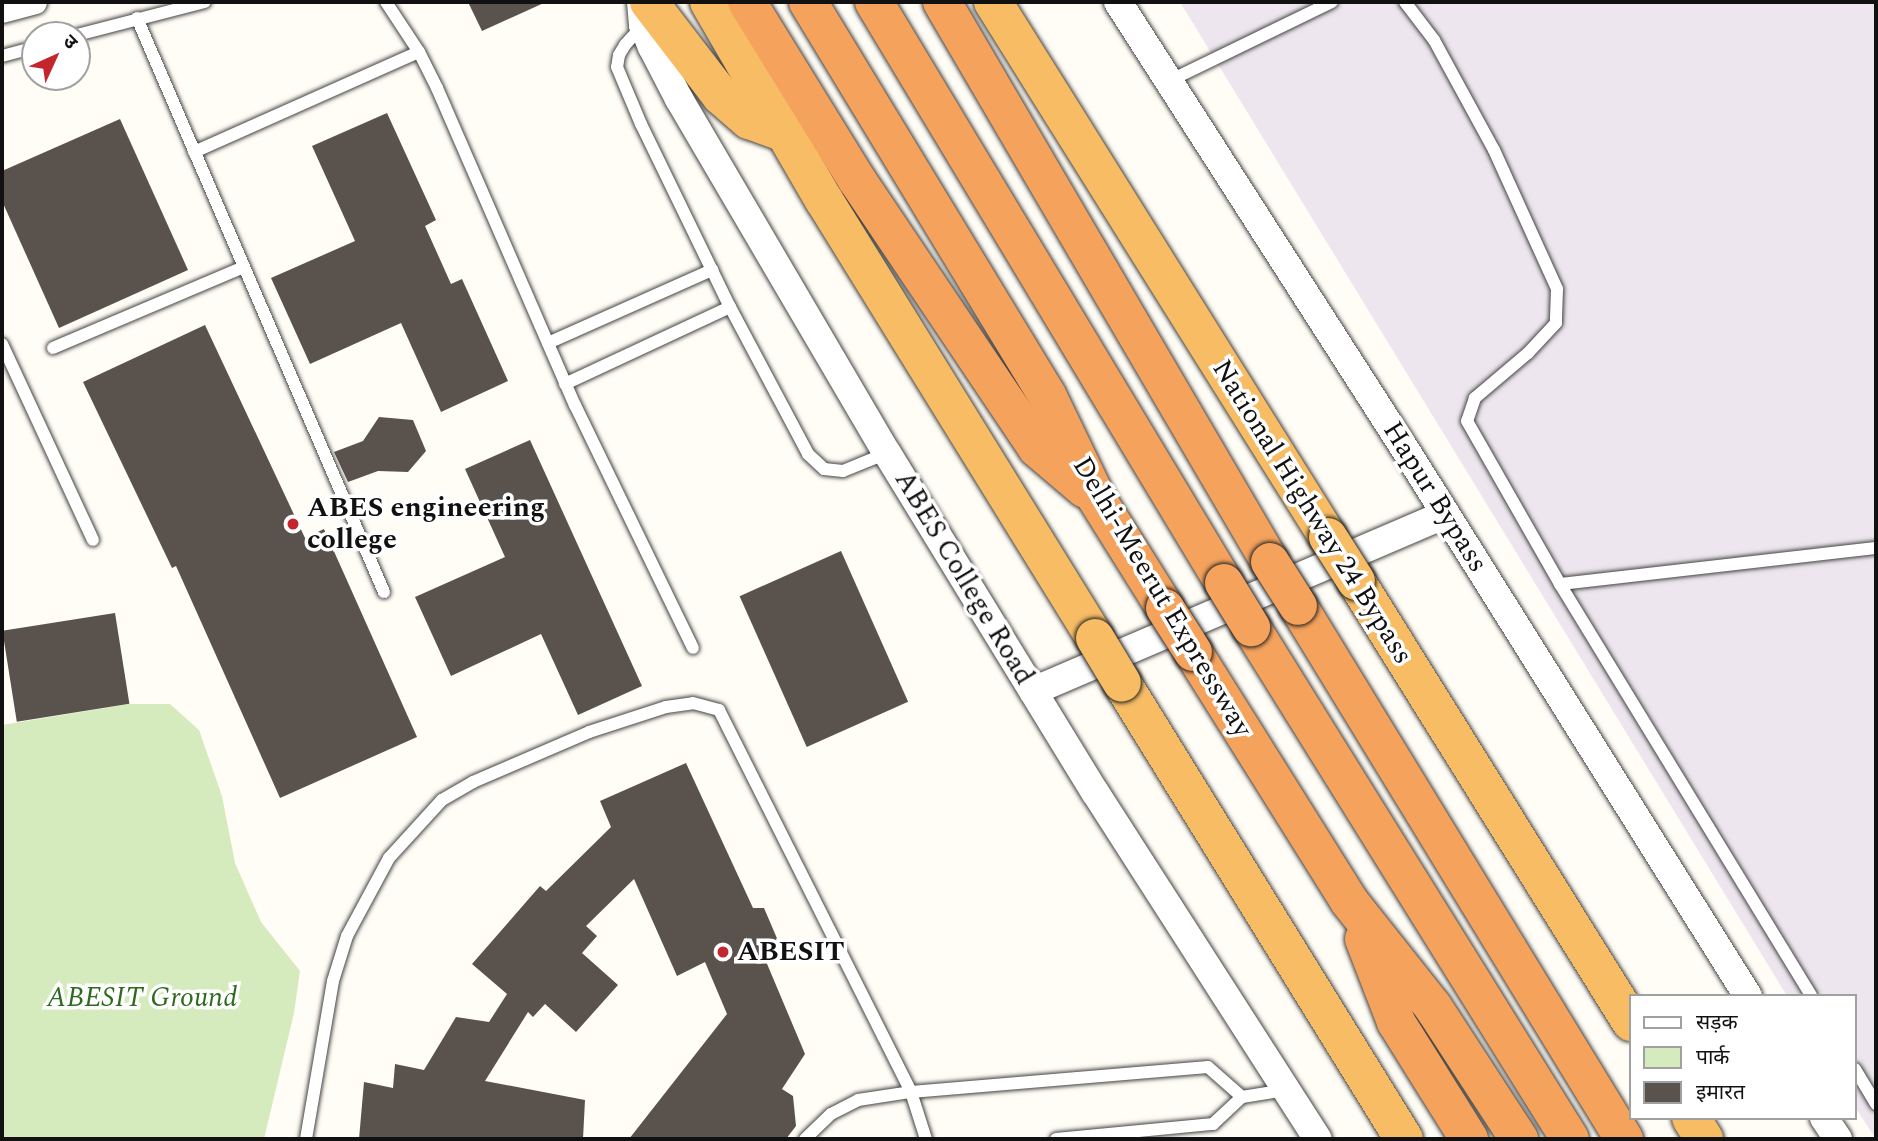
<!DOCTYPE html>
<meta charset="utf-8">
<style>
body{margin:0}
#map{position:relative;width:1878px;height:1141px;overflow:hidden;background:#fffdf5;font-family:Spectral,"Noto Sans Devanagari",serif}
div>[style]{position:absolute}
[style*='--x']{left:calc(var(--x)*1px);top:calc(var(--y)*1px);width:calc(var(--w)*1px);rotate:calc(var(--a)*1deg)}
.industrial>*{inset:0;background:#eee6ef}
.green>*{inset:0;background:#d5ebbd}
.building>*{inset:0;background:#5a524d;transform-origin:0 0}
.roads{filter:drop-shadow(0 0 2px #444) drop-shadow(0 0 2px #444)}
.service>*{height:12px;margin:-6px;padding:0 6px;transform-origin:6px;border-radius:6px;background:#fff}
.minor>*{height:23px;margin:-11.5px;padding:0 11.5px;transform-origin:11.5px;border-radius:11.5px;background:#fff}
.tertiary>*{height:28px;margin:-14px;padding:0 14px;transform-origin:14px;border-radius:14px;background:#fff}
.trunk>*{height:38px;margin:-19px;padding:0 19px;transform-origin:19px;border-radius:19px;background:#f7bc64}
.motorway>*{height:38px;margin:-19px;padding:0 19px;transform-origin:19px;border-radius:19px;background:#f5a25d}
.bridges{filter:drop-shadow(0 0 2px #222) drop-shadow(0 0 2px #222)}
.trunk-bridge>*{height:38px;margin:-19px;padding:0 19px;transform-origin:19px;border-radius:19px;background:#f7bc64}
.motorway-bridge>*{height:38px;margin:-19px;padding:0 19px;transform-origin:19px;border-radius:19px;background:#f5a25d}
.dots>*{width:19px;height:19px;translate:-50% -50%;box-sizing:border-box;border:4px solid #fff;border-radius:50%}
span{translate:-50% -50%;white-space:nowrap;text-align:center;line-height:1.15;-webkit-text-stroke:7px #fff;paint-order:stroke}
.street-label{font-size:28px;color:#111}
.poi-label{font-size:28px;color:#111;font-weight:700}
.left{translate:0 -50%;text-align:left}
.park-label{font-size:28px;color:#2f6b1f;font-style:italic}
.frame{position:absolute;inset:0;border:4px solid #111;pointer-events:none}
.legend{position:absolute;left:1629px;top:994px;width:228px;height:126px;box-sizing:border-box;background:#fff;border:2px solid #a0a0a0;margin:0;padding:9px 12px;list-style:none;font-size:21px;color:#111}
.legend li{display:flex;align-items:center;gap:14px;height:35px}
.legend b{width:35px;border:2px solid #a0a0a0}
.north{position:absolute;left:21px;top:21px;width:70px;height:70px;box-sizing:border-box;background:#fff;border:2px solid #a0a0a0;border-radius:50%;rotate:45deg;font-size:19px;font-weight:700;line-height:28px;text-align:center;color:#111}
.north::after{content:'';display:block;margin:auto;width:24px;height:32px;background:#c4262e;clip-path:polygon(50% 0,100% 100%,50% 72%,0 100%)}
</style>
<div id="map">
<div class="industrial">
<i style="clip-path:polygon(1180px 2px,1876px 2px,1876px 1139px,1855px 1107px,1855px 996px,1787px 996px)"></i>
</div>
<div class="green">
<i style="clip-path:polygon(129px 704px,170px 704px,199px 730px,222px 796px,235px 863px,261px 922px,300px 971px,294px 1013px,264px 1139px,2px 1139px,2px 725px)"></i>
</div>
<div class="building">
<i style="clip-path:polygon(468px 2px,546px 2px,482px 31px)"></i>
<i style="clip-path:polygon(387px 113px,436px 220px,425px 226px,451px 284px,462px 279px,508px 381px,441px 412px,401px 323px,310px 364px,271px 278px,355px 241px,312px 146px)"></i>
<i style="clip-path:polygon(120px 119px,188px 270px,59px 328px,2px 201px,2px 171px)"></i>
<i style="clip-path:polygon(205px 325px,305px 538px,324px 529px,417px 737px,280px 798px,176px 566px,172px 568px,83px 382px)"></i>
<i style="clip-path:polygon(379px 417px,413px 420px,426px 451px,408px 472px,378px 471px,348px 482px,334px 452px,363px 441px)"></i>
<i style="clip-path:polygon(530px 440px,642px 686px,578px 715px,541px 634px,451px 676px,415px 597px,505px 557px,465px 469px)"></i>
<i style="left:841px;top:551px;width:165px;height:111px;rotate:66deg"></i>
<i style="left:115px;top:613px;width:92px;height:114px;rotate:81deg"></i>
<i style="clip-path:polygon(686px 763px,753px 908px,764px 908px,782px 950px,765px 959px,805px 1054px,782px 1089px,793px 1096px,796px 1126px,786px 1139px,629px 1139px,727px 1014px,705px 962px,677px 976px,634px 879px,586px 926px,597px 936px,582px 953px,618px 985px,576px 1032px,545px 1004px,533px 1017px,528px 1012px,485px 1081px,585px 1100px,583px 1139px,359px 1139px,364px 1082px,393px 1088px,395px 1064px,424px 1070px,456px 1017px,489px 1022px,507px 994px,472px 964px,540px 886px,546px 891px,611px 827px,600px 801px)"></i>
</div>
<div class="roads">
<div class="service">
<i style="--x:386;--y:2;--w:60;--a:56.6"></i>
<i style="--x:419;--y:52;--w:40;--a:63.4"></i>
<i style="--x:437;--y:88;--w:346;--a:66.5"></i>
<i style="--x:575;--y:405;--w:270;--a:64.1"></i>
<i style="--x:1405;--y:2;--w:48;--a:52.7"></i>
<i style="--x:1434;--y:40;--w:125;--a:61.4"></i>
<i style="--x:1494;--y:150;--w:153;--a:65.6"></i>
<i style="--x:1557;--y:289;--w:34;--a:92"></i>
<i style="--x:1556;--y:323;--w:41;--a:133"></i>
<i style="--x:1528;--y:353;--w:70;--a:139.7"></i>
<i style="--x:1475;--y:398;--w:24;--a:109"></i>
<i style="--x:1467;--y:421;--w:188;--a:60.3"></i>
<i style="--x:1560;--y:584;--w:482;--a:58.6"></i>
<i style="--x:137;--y:18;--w:625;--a:66.72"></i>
<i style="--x:643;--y:25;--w:27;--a:132"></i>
<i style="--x:625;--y:45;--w:12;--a:121"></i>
<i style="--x:619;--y:55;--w:12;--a:99"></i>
<i style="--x:617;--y:67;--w:62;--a:67.2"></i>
<i style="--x:641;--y:124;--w:203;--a:64.1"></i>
<i style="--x:730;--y:307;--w:166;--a:62"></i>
<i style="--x:808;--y:454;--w:22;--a:43"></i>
<i style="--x:824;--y:469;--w:19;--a:6"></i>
<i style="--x:843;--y:471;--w:48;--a:-22.2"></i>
<i style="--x:77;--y:35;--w:132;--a:-14.5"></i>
<i style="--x:2;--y:56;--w:34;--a:-15"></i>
<i style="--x:1169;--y:81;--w:181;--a:-25.9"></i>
<i style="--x:194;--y:152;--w:246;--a:-24"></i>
<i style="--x:548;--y:343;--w:180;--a:-24"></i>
<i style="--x:2;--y:344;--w:216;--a:65.1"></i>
<i style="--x:53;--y:348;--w:207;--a:-23"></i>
<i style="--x:565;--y:384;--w:182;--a:-25"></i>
<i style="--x:1560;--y:584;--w:318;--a:-6.5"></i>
<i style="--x:1855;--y:1069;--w:41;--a:59"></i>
<i style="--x:306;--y:1139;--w:160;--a:-80.3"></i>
<i style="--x:333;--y:981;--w:47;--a:-72.7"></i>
<i style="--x:347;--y:936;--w:89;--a:-61.7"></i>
<i style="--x:389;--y:858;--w:79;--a:-47.6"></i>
<i style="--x:442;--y:800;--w:36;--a:-30"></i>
<i style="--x:473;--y:782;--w:126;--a:-23.3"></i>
<i style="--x:589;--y:732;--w:81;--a:-18"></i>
<i style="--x:666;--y:707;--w:27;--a:-8"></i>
<i style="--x:693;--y:703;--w:27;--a:15"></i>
<i style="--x:719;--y:710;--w:428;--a:63.3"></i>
<i style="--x:911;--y:1092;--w:49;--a:72.3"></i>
<i style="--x:805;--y:1139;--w:36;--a:-44"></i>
<i style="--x:831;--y:1114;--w:30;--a:-27"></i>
<i style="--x:858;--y:1100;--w:54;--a:-8.6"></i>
<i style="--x:911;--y:1092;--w:298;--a:-4.8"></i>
<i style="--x:1208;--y:1067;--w:45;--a:41.4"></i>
<i style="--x:1056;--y:1139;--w:158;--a:-5.5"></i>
<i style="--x:1213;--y:1124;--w:40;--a:-43"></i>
<i style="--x:1242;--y:1097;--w:44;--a:-9.2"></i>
</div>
<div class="minor">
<i style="--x:2;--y:11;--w:34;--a:-15"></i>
</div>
<div class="tertiary">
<i style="--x:641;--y:2;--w:23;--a:85"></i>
<i style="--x:643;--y:25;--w:24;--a:68"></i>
<i style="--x:652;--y:47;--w:59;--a:62.6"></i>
<i style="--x:679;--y:99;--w:411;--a:59.6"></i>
<i style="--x:887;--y:453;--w:398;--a:58.5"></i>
<i style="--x:1095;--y:792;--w:412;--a:57.3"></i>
<i style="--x:1118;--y:2;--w:541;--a:57.31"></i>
<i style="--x:1410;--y:457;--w:636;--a:57.91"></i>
<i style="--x:1033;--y:691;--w:449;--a:-23.2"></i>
<i style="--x:1824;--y:1118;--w:25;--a:56"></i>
</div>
<div class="trunk">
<i style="--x:649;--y:2;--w:118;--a:52.5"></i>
<i style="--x:721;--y:96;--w:37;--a:41"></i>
<i style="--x:749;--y:120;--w:38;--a:20"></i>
<i style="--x:709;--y:2;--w:229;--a:59.9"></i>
<i style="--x:824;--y:200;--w:515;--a:58.25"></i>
<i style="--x:993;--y:2;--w:631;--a:57.95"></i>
<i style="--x:1356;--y:581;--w:520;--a:58.05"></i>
<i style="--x:1122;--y:683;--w:536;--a:58.27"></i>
<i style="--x:1691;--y:1118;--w:25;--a:58"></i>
</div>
<div class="motorway">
<i style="--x:747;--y:2;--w:209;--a:58.3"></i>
<i style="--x:857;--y:180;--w:323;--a:56.1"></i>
<i style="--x:1037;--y:448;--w:63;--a:40.5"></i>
<i style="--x:808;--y:2;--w:460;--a:58.7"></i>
<i style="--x:1047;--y:395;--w:115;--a:64.3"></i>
<i style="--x:1097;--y:499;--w:128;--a:58"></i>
<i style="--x:874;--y:2;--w:678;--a:58.93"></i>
<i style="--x:942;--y:2;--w:649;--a:59.64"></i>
<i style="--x:1298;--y:606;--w:625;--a:58.55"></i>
<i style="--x:1251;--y:627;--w:603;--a:58.08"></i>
<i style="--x:1193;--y:652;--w:294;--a:57.9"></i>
<i style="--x:1349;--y:901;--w:135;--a:51.6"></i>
<i style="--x:1433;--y:1007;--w:158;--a:56.9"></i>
<i style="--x:1364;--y:939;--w:89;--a:68.9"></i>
<i style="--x:1396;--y:1022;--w:138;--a:58"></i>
</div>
</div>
<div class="bridges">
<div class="trunk-bridge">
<i style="--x:1328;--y:537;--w:52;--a:57.5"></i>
<i style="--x:1095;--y:638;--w:52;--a:59"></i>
</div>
<div class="motorway-bridge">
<i style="--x:1270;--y:562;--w:52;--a:57.5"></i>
<i style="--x:1224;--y:583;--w:52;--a:58.5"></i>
<i style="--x:1165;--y:608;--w:52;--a:57.5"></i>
</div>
</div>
<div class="dots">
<i style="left:293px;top:524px;background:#c4262e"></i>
<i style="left:723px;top:952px;background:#c4262e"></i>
</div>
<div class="street-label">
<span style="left:1435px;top:497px;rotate:58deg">Hapur Bypass</span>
<span style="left:1312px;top:512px;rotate:58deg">National Highway 24 Bypass</span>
<span style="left:964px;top:578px;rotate:59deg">ABES College Road</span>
<span style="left:1162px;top:597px;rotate:59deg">Delhi-Meerut Expressway</span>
</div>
<div class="poi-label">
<span class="left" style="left:307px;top:524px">ABES engineering<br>college</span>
<span class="left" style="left:737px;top:952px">ABESIT</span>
</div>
<div class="park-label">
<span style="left:142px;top:998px">ABESIT Ground</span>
</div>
<div class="frame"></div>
<ul class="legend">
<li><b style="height:9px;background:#fff"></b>सड़क</li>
<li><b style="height:19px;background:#d5ebbd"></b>पार्क</li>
<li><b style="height:19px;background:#5a524d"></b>इमारत</li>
</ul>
<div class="north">उ</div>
</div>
